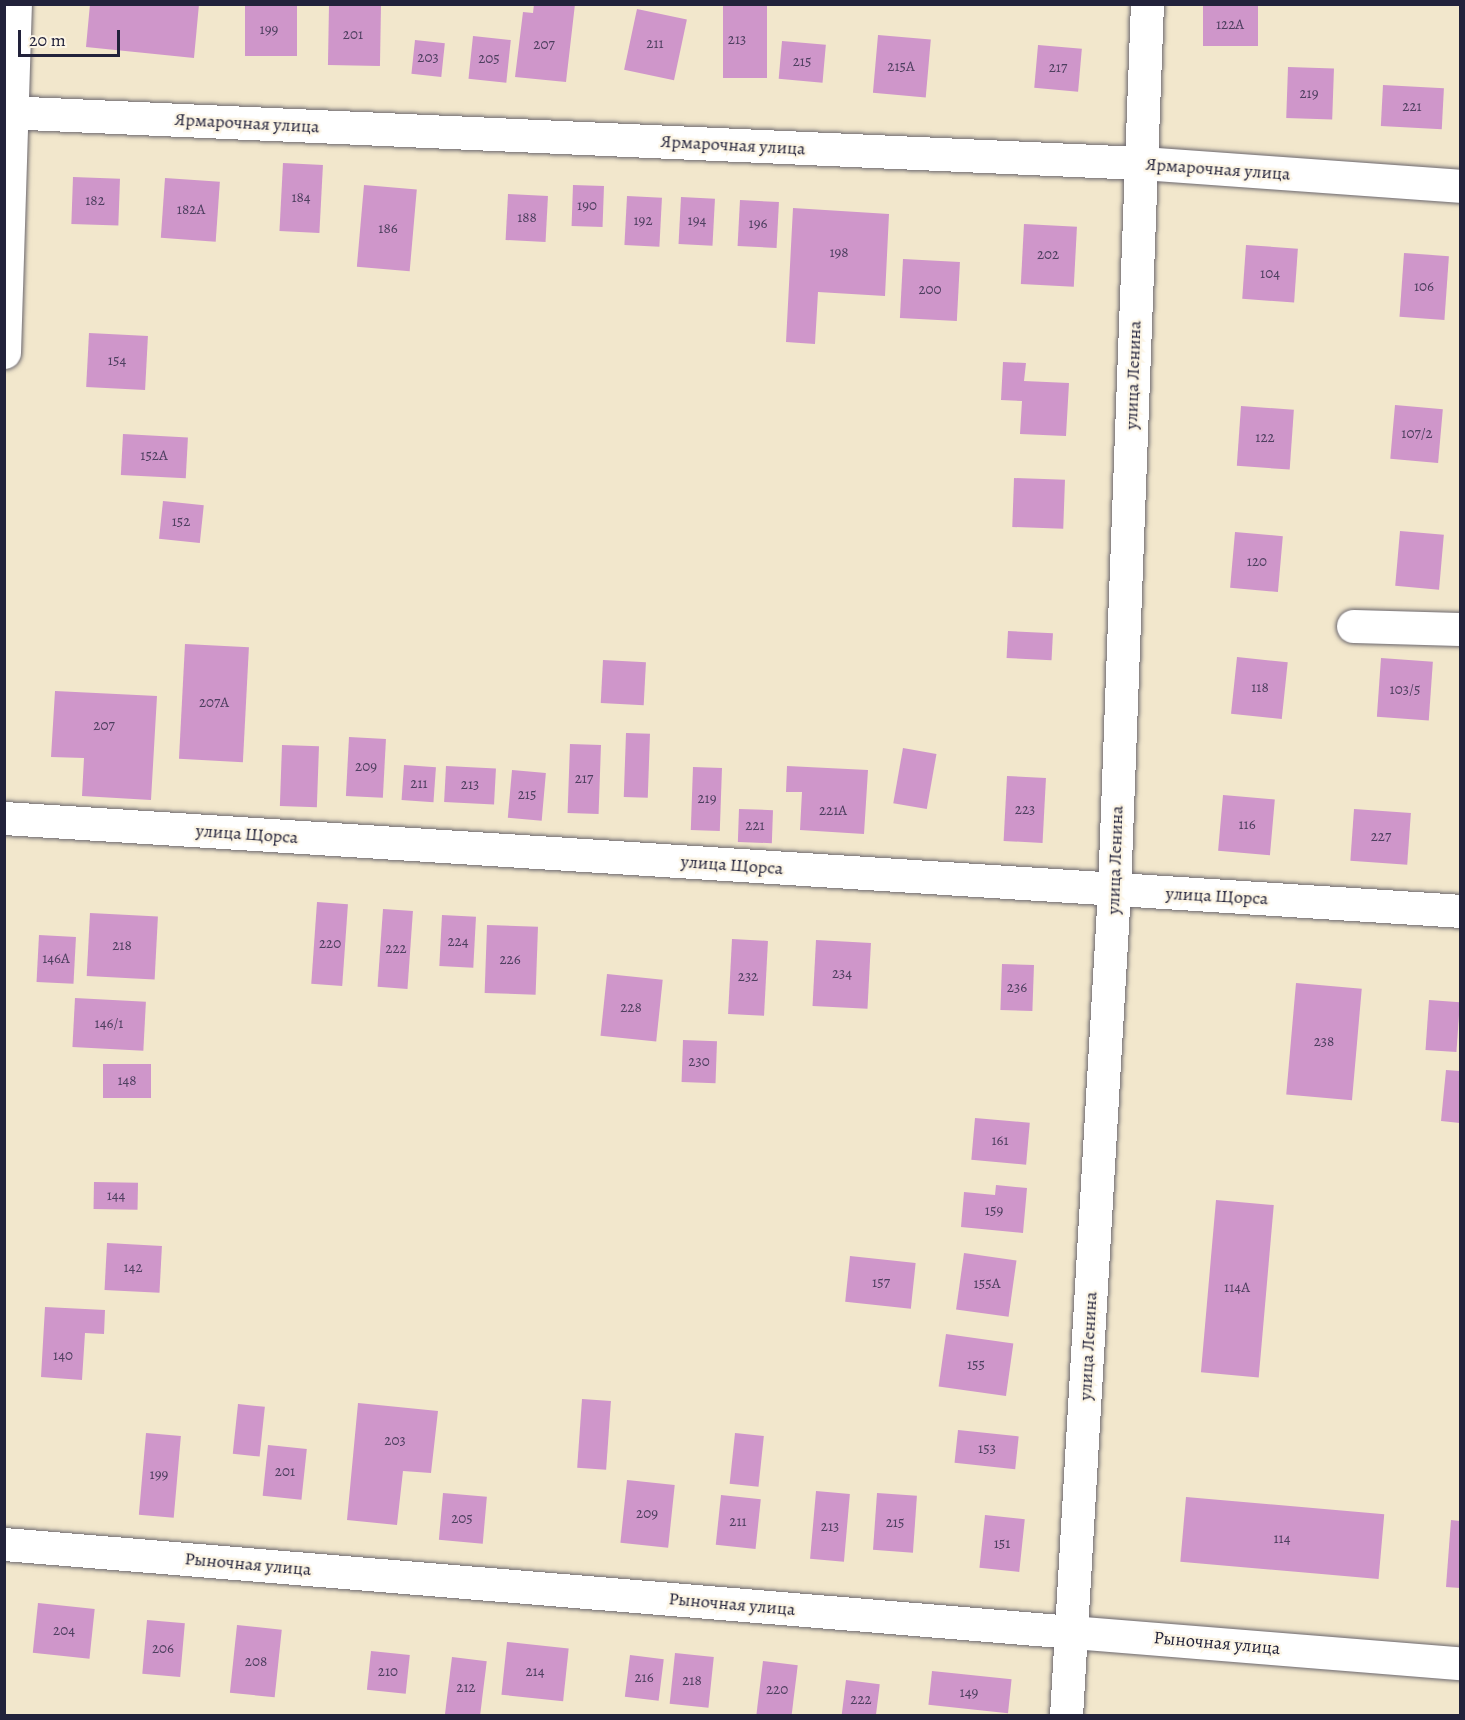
<!DOCTYPE html>
<meta charset="utf-8">
<style>
body{margin:0}
#map{position:relative;width:1465px;height:1720px;overflow:hidden;background:#f2e7cc;font-family:Alegreya,serif}
div>[style]{position:absolute}
[style*='--x']{left:calc(var(--x)*1px);top:calc(var(--y)*1px);width:calc(var(--w)*1px);rotate:calc(var(--a)*1deg)}
.building>*{inset:0;background:#cf96ca;transform-origin:0 0}
.roads{filter:drop-shadow(0 0 2px #6b676e) drop-shadow(0 0 2px #6b676e)}
.street>*{height:33px;margin:-16.5px;padding:0 16.5px;transform-origin:16.5px;border-radius:16.5px;background:#fff}
.secondary>*{height:33px;margin:-16.5px;padding:0 16.5px;transform-origin:16.5px;border-radius:16.5px;background:#fff}
span{translate:-50% -50%;white-space:nowrap;text-align:center;line-height:1.15;-webkit-text-stroke:4.5px #fcf5e5;paint-order:stroke}
.number-label{font-size:15px;color:#4d3f5f}
.number-label span{-webkit-text-stroke-width:0}
.street-label{font-size:18px;color:#22223b}
.frame{position:absolute;inset:0;border:6px solid #22223b;pointer-events:none}
.scale{position:absolute;left:18px;top:30px;width:102px;height:27px;box-sizing:border-box;border:3px solid #22223b;border-top:0;padding-left:8px;font-size:18px;line-height:21px;white-space:nowrap;color:#22223b;-webkit-text-stroke:4px #fcf5e5;paint-order:stroke}
</style>
<div id="map">
<div class="building">
<i style="clip-path:polygon(90px 4px,199px 4px,194px 58px,86px 47px)"></i>
<i style="left:245px;top:4px;width:52px;height:52px"></i>
<i style="clip-path:polygon(534px 4px,575px 4px,566px 82px,515px 77px,523px 12px,533px 13px)"></i>
<i style="left:723px;top:4px;width:44px;height:74px"></i>
<i style="left:1203px;top:4px;width:55px;height:42px"></i>
<i style="left:329px;top:5px;width:52px;height:60px;rotate:1deg"></i>
<i style="left:637px;top:9px;width:51px;height:62px;rotate:12deg"></i>
<i style="left:878px;top:35px;width:53px;height:58px;rotate:5deg"></i>
<i style="left:473px;top:36px;width:38px;height:43px;rotate:6deg"></i>
<i style="left:415px;top:40px;width:30px;height:34px;rotate:6deg"></i>
<i style="left:782px;top:41px;width:44px;height:38px;rotate:5deg"></i>
<i style="left:1038px;top:45px;width:44px;height:43px;rotate:5deg"></i>
<i style="left:1288px;top:67px;width:46px;height:51px;rotate:2deg"></i>
<i style="left:1383px;top:85px;width:61px;height:41px;rotate:3deg"></i>
<i style="left:283px;top:163px;width:40px;height:68px;rotate:3deg"></i>
<i style="left:73px;top:177px;width:47px;height:47px;rotate:2deg"></i>
<i style="left:165px;top:178px;width:55px;height:60px;rotate:4deg"></i>
<i style="left:364px;top:185px;width:53px;height:82px;rotate:5deg"></i>
<i style="left:573px;top:185px;width:31px;height:41px;rotate:2deg"></i>
<i style="left:508px;top:194px;width:40px;height:46px;rotate:3deg"></i>
<i style="left:627px;top:196px;width:35px;height:49px;rotate:3deg"></i>
<i style="left:681px;top:197px;width:34px;height:47px;rotate:3deg"></i>
<i style="left:740px;top:200px;width:39px;height:46px;rotate:3deg"></i>
<i style="clip-path:polygon(793px 208px,889px 214px,885px 296px,818px 292px,815px 344px,786px 342px)"></i>
<i style="left:1024px;top:224px;width:53px;height:60px;rotate:3deg"></i>
<i style="left:1246px;top:245px;width:52px;height:54px;rotate:4deg"></i>
<i style="left:1404px;top:253px;width:45px;height:64px;rotate:4deg"></i>
<i style="left:903px;top:259px;width:57px;height:59px;rotate:3deg"></i>
<i style="left:89px;top:333px;width:59px;height:54px;rotate:3deg"></i>
<i style="clip-path:polygon(1003px 362px,1026px 363px,1024px 381px,1069px 383px,1066px 436px,1020px 434px,1022px 401px,1001px 400px)"></i>
<i style="left:1395px;top:405px;width:48px;height:54px;rotate:5deg"></i>
<i style="left:1241px;top:406px;width:53px;height:60px;rotate:4deg"></i>
<i style="left:123px;top:434px;width:65px;height:41px;rotate:3deg"></i>
<i style="left:1014px;top:478px;width:51px;height:49px;rotate:2deg"></i>
<i style="left:163px;top:501px;width:41px;height:38px;rotate:6deg"></i>
<i style="left:1400px;top:531px;width:44px;height:55px;rotate:5deg"></i>
<i style="left:1235px;top:532px;width:48px;height:56px;rotate:5deg"></i>
<i style="left:1008px;top:631px;width:45px;height:27px;rotate:3deg"></i>
<i style="left:185px;top:644px;width:64px;height:115px;rotate:3deg"></i>
<i style="left:1237px;top:657px;width:51px;height:57px;rotate:6deg"></i>
<i style="left:1381px;top:658px;width:52px;height:59px;rotate:4deg"></i>
<i style="left:603px;top:660px;width:43px;height:43px;rotate:3deg"></i>
<i style="clip-path:polygon(55px 691px,157px 696px,151px 800px,82px 796px,84px 758px,51px 757px)"></i>
<i style="left:626px;top:733px;width:24px;height:64px;rotate:2deg"></i>
<i style="left:349px;top:737px;width:37px;height:59px;rotate:3deg"></i>
<i style="left:570px;top:744px;width:31px;height:69px;rotate:2deg"></i>
<i style="left:282px;top:745px;width:37px;height:61px;rotate:2deg"></i>
<i style="left:903px;top:748px;width:34px;height:56px;rotate:10deg"></i>
<i style="left:404px;top:765px;width:32px;height:35px;rotate:4deg"></i>
<i style="left:446px;top:766px;width:50px;height:36px;rotate:3deg"></i>
<i style="clip-path:polygon(787px 766px,868px 770px,864px 834px,800px 830px,802px 792px,786px 792px)"></i>
<i style="left:693px;top:767px;width:29px;height:63px;rotate:2deg"></i>
<i style="left:512px;top:770px;width:34px;height:48px;rotate:5deg"></i>
<i style="left:1007px;top:776px;width:39px;height:65px;rotate:3deg"></i>
<i style="left:1223px;top:795px;width:52px;height:56px;rotate:5deg"></i>
<i style="left:739px;top:809px;width:34px;height:33px;rotate:2deg"></i>
<i style="left:1354px;top:809px;width:57px;height:52px;rotate:4deg"></i>
<i style="left:317px;top:902px;width:31px;height:82px;rotate:4deg"></i>
<i style="left:383px;top:909px;width:30px;height:78px;rotate:4deg"></i>
<i style="left:90px;top:913px;width:68px;height:63px;rotate:3deg"></i>
<i style="left:442px;top:915px;width:34px;height:51px;rotate:3deg"></i>
<i style="left:487px;top:925px;width:51px;height:68px;rotate:2deg"></i>
<i style="left:39px;top:935px;width:37px;height:47px;rotate:3deg"></i>
<i style="left:732px;top:939px;width:36px;height:75px;rotate:3deg"></i>
<i style="left:816px;top:940px;width:55px;height:66px;rotate:3deg"></i>
<i style="left:1002px;top:964px;width:32px;height:46px;rotate:2deg"></i>
<i style="left:607px;top:974px;width:56px;height:62px;rotate:6deg"></i>
<i style="left:1296px;top:983px;width:66px;height:112px;rotate:5deg"></i>
<i style="left:75px;top:998px;width:71px;height:49px;rotate:3deg"></i>
<i style="left:1429px;top:1000px;width:31px;height:50px;rotate:4deg"></i>
<i style="left:683px;top:1040px;width:34px;height:42px;rotate:2deg"></i>
<i style="left:103px;top:1064px;width:48px;height:34px"></i>
<i style="clip-path:polygon(1446px 1070px,1460px 1071px,1460px 1123px,1441px 1121px)"></i>
<i style="left:975px;top:1118px;width:55px;height:42px;rotate:5deg"></i>
<i style="left:94px;top:1182px;width:44px;height:27px;rotate:1deg"></i>
<i style="clip-path:polygon(996px 1185px,1027px 1188px,1023px 1233px,961px 1227px,964px 1192px,995px 1195px)"></i>
<i style="left:1216px;top:1200px;width:58px;height:173px;rotate:5deg"></i>
<i style="left:107px;top:1243px;width:55px;height:47px;rotate:3deg"></i>
<i style="left:964px;top:1253px;width:53px;height:57px;rotate:8deg"></i>
<i style="left:850px;top:1256px;width:66px;height:46px;rotate:6deg"></i>
<i style="clip-path:polygon(45px 1307px,105px 1310px,104px 1334px,85px 1333px,82px 1380px,41px 1377px)"></i>
<i style="left:946px;top:1334px;width:68px;height:53px;rotate:8deg"></i>
<i style="left:582px;top:1399px;width:29px;height:69px;rotate:4deg"></i>
<i style="clip-path:polygon(358px 1403px,438px 1411px,431px 1473px,403px 1471px,397px 1525px,347px 1520px)"></i>
<i style="left:238px;top:1404px;width:27px;height:50px;rotate:6deg"></i>
<i style="left:958px;top:1430px;width:61px;height:33px;rotate:6deg"></i>
<i style="left:146px;top:1433px;width:35px;height:82px;rotate:5deg"></i>
<i style="left:735px;top:1433px;width:29px;height:51px;rotate:6deg"></i>
<i style="left:268px;top:1445px;width:39px;height:51px;rotate:6deg"></i>
<i style="left:627px;top:1480px;width:48px;height:63px;rotate:6deg"></i>
<i style="left:816px;top:1491px;width:34px;height:68px;rotate:5deg"></i>
<i style="left:443px;top:1493px;width:44px;height:47px;rotate:5deg"></i>
<i style="left:877px;top:1493px;width:40px;height:57px;rotate:4deg"></i>
<i style="left:721px;top:1495px;width:40px;height:50px;rotate:6deg"></i>
<i style="left:1186px;top:1497px;width:199px;height:65px;rotate:5deg"></i>
<i style="left:985px;top:1515px;width:40px;height:53px;rotate:6deg"></i>
<i style="clip-path:polygon(1451px 1520px,1460px 1521px,1460px 1588px,1446px 1587px)"></i>
<i style="left:38px;top:1603px;width:57px;height:50px;rotate:6deg"></i>
<i style="left:147px;top:1620px;width:38px;height:54px;rotate:5deg"></i>
<i style="left:237px;top:1625px;width:45px;height:68px;rotate:6deg"></i>
<i style="left:507px;top:1642px;width:62px;height:53px;rotate:6deg"></i>
<i style="left:371px;top:1651px;width:39px;height:39px;rotate:6deg"></i>
<i style="left:675px;top:1653px;width:39px;height:51px;rotate:6deg"></i>
<i style="left:630px;top:1655px;width:34px;height:42px;rotate:7deg"></i>
<i style="left:452px;top:1657px;width:35px;height:59px;rotate:7deg"></i>
<i style="left:763px;top:1661px;width:35px;height:55px;rotate:7deg"></i>
<i style="left:932px;top:1671px;width:80px;height:34px;rotate:6deg"></i>
<i style="left:846px;top:1680px;width:34px;height:36px;rotate:7deg"></i>
</div>
<div class="roads">
<div class="street">
<i style="--x:4;--y:112;--w:1138;--a:2.57"></i>
<i style="--x:1141;--y:163;--w:320;--a:4.1"></i>
<i style="--x:1353;--y:626;--w:107;--a:1.6"></i>
<i style="--x:4;--y:818;--w:1459;--a:3.65"></i>
<i style="--x:4;--y:1544;--w:1071;--a:4.71"></i>
<i style="--x:1066;--y:1716;--w:827;--a:-86.67"></i>
<i style="--x:1114;--y:890;--w:887;--a:-87.87"></i>
</div>
<div class="secondary">
<i style="--x:4;--y:352;--w:348;--a:-88.2"></i>
<i style="--x:1071;--y:1632;--w:390;--a:4.6"></i>
</div>
</div>
<div class="number-label">
<span style="left:1230px;top:25px">122А</span>
<span style="left:269px;top:30px">199</span>
<span style="left:353px;top:35px">201</span>
<span style="left:737px;top:40px">213</span>
<span style="left:655px;top:44px">211</span>
<span style="left:544px;top:45px">207</span>
<span style="left:428px;top:58px">203</span>
<span style="left:489px;top:59px">205</span>
<span style="left:802px;top:62px">215</span>
<span style="left:901px;top:67px">215А</span>
<span style="left:1058px;top:68px">217</span>
<span style="left:1309px;top:94px">219</span>
<span style="left:1412px;top:107px">221</span>
<span style="left:301px;top:198px">184</span>
<span style="left:95px;top:201px">182</span>
<span style="left:587px;top:206px">190</span>
<span style="left:191px;top:210px">182А</span>
<span style="left:527px;top:218px">188</span>
<span style="left:643px;top:221px">192</span>
<span style="left:697px;top:221px">194</span>
<span style="left:758px;top:224px">196</span>
<span style="left:388px;top:229px">186</span>
<span style="left:839px;top:253px">198</span>
<span style="left:1048px;top:255px">202</span>
<span style="left:1270px;top:274px">104</span>
<span style="left:1424px;top:287px">106</span>
<span style="left:930px;top:290px">200</span>
<span style="left:117px;top:361px">154</span>
<span style="left:1417px;top:434px">107/2</span>
<span style="left:1265px;top:438px">122</span>
<span style="left:154px;top:456px">152А</span>
<span style="left:181px;top:522px">152</span>
<span style="left:1257px;top:562px">120</span>
<span style="left:1260px;top:688px">118</span>
<span style="left:1405px;top:690px">103/5</span>
<span style="left:214px;top:703px">207А</span>
<span style="left:104px;top:726px">207</span>
<span style="left:366px;top:767px">209</span>
<span style="left:584px;top:779px">217</span>
<span style="left:419px;top:784px">211</span>
<span style="left:470px;top:785px">213</span>
<span style="left:527px;top:795px">215</span>
<span style="left:707px;top:799px">219</span>
<span style="left:1025px;top:810px">223</span>
<span style="left:833px;top:811px">221А</span>
<span style="left:1247px;top:825px">116</span>
<span style="left:755px;top:826px">221</span>
<span style="left:1381px;top:837px">227</span>
<span style="left:458px;top:942px">224</span>
<span style="left:330px;top:944px">220</span>
<span style="left:122px;top:946px">218</span>
<span style="left:396px;top:949px">222</span>
<span style="left:56px;top:959px">146А</span>
<span style="left:510px;top:960px">226</span>
<span style="left:842px;top:974px">234</span>
<span style="left:748px;top:977px">232</span>
<span style="left:1017px;top:988px">236</span>
<span style="left:631px;top:1008px">228</span>
<span style="left:109px;top:1024px">146/1</span>
<span style="left:1324px;top:1042px">238</span>
<span style="left:699px;top:1062px">230</span>
<span style="left:127px;top:1081px">148</span>
<span style="left:1000px;top:1141px">161</span>
<span style="left:116px;top:1196px">144</span>
<span style="left:994px;top:1211px">159</span>
<span style="left:133px;top:1268px">142</span>
<span style="left:881px;top:1283px">157</span>
<span style="left:987px;top:1284px">155А</span>
<span style="left:1237px;top:1288px">114А</span>
<span style="left:63px;top:1356px">140</span>
<span style="left:976px;top:1365px">155</span>
<span style="left:395px;top:1441px">203</span>
<span style="left:987px;top:1449px">153</span>
<span style="left:285px;top:1472px">201</span>
<span style="left:159px;top:1475px">199</span>
<span style="left:647px;top:1514px">209</span>
<span style="left:462px;top:1519px">205</span>
<span style="left:738px;top:1522px">211</span>
<span style="left:895px;top:1523px">215</span>
<span style="left:830px;top:1527px">213</span>
<span style="left:1282px;top:1539px">114</span>
<span style="left:1002px;top:1544px">151</span>
<span style="left:64px;top:1631px">204</span>
<span style="left:163px;top:1649px">206</span>
<span style="left:256px;top:1662px">208</span>
<span style="left:388px;top:1672px">210</span>
<span style="left:535px;top:1672px">214</span>
<span style="left:644px;top:1678px">216</span>
<span style="left:692px;top:1681px">218</span>
<span style="left:466px;top:1688px">212</span>
<span style="left:777px;top:1690px">220</span>
<span style="left:969px;top:1693px">149</span>
<span style="left:861px;top:1700px">222</span>
</div>
<div class="street-label">
<span style="left:247px;top:123px;rotate:3deg">Ярмарочная улица</span>
<span style="left:733px;top:145px;rotate:3deg">Ярмарочная улица</span>
<span style="left:1218px;top:169px;rotate:4deg">Ярмарочная улица</span>
<span style="left:1133px;top:375px;rotate:-88deg">улица Ленина</span>
<span style="left:247px;top:834px;rotate:4deg">улица Щорса</span>
<span style="left:1115px;top:860px;rotate:-88deg">улица Ленина</span>
<span style="left:732px;top:865px;rotate:4deg">улица Щорса</span>
<span style="left:1217px;top:896px;rotate:3deg">улица Щорса</span>
<span style="left:1088px;top:1346px;rotate:-87deg">улица Ленина</span>
<span style="left:248px;top:1564px;rotate:5deg">Рыночная улица</span>
<span style="left:732px;top:1604px;rotate:5deg">Рыночная улица</span>
<span style="left:1217px;top:1643px;rotate:5deg">Рыночная улица</span>
</div>
<div class="frame"></div>
<div class="scale">20 m</div>
</div>
